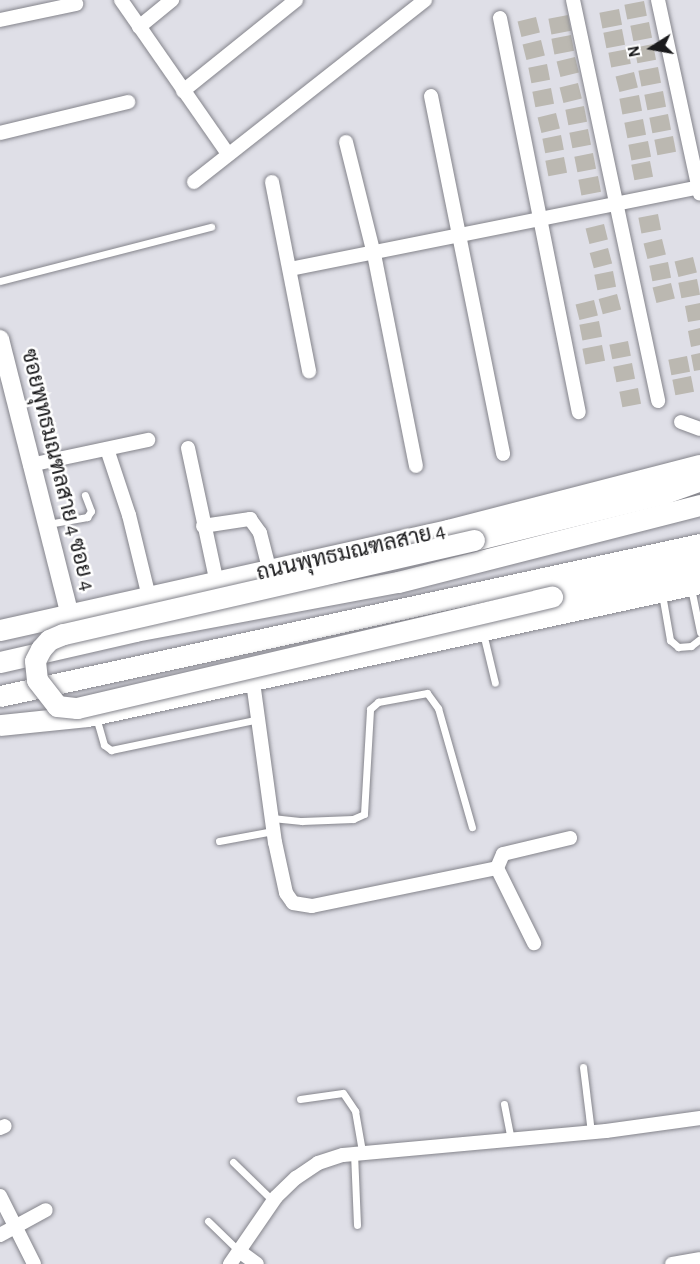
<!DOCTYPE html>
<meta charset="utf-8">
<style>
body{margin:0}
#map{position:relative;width:700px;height:1264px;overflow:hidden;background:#dfdfe7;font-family:"Alegreya Sans",Sarabun,sans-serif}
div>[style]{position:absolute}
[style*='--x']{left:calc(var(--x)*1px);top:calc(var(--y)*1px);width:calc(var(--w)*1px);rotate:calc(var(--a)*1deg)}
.building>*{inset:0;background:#bbb8b1;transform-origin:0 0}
.roads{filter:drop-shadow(0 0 2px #84848b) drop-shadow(0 0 2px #84848b)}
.lane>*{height:7px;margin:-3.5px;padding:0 3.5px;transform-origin:3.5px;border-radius:3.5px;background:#fff}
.street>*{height:14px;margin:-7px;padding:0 7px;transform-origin:7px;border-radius:7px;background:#fff}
.secondary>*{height:18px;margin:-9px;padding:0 9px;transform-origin:9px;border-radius:9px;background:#fff}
.primary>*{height:21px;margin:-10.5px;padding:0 10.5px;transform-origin:10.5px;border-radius:10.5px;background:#fff}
.bridges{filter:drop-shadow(0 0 2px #84848b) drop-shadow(0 0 2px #84848b)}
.primary-bridge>*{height:21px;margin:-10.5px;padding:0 10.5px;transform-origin:10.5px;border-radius:10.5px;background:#fff}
span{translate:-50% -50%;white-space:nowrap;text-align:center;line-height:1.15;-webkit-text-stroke:5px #fff;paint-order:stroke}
.street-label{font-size:22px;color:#1a1a1c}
.north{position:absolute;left:622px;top:18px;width:60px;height:60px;-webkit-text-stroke:4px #fff;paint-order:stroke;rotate:259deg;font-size:16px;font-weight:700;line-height:24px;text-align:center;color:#1a1a1c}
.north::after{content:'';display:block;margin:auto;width:21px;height:27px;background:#1a1a1c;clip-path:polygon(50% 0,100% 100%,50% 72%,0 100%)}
</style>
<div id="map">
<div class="building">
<i style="left:644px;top:1px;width:15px;height:20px;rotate:79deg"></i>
<i style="left:619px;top:9px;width:16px;height:20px;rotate:79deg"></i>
<i style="left:568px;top:15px;width:16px;height:20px;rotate:79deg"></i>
<i style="left:536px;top:17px;width:16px;height:19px;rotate:76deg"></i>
<i style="left:649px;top:22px;width:16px;height:19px;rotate:79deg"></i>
<i style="left:622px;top:29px;width:16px;height:19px;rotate:79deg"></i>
<i style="left:571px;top:35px;width:16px;height:20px;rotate:79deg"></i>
<i style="left:541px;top:40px;width:16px;height:19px;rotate:76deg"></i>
<i style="left:653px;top:44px;width:16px;height:19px;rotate:79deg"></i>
<i style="left:628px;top:49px;width:15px;height:20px;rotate:79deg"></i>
<i style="left:575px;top:57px;width:16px;height:19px;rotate:76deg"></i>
<i style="left:547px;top:64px;width:16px;height:19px;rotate:79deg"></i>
<i style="left:658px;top:67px;width:16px;height:20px;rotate:79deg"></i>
<i style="left:634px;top:72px;width:16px;height:19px;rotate:76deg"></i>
<i style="left:578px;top:83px;width:16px;height:19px;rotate:76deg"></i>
<i style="left:551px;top:88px;width:16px;height:19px;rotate:79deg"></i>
<i style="left:663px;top:91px;width:16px;height:19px;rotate:79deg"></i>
<i style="left:639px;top:95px;width:16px;height:20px;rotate:79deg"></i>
<i style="left:584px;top:106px;width:16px;height:19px;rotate:79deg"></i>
<i style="left:556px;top:113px;width:16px;height:19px;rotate:76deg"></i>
<i style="left:668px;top:114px;width:16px;height:19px;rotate:79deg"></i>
<i style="left:643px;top:119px;width:16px;height:19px;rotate:79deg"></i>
<i style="left:588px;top:129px;width:16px;height:19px;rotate:79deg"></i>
<i style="left:561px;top:135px;width:15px;height:19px;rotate:79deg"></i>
<i style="left:673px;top:136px;width:16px;height:19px;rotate:79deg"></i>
<i style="left:648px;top:141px;width:16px;height:20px;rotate:79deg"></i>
<i style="left:593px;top:153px;width:16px;height:19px;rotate:79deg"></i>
<i style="left:564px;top:157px;width:16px;height:19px;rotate:79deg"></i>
<i style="left:650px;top:161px;width:16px;height:19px;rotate:79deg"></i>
<i style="left:598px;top:176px;width:16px;height:20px;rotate:79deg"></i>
<i style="left:658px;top:214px;width:16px;height:20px;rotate:79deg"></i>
<i style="left:604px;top:224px;width:16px;height:19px;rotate:76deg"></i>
<i style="left:662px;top:239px;width:16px;height:19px;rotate:76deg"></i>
<i style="left:608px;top:248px;width:16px;height:19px;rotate:75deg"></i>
<i style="left:693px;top:257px;width:16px;height:19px;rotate:76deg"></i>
<i style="left:668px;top:262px;width:16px;height:19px;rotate:79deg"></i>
<i style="left:613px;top:271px;width:16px;height:19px;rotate:79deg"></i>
<i style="left:697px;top:279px;width:16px;height:19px;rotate:79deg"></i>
<i style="left:671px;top:283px;width:16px;height:19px;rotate:76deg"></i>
<i style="left:617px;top:294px;width:16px;height:19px;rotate:75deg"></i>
<i style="left:594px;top:300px;width:16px;height:19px;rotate:76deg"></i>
<i style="clip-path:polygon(700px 303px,700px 320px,688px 322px,685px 306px)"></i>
<i style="left:599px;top:321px;width:16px;height:20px;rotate:79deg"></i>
<i style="clip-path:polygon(700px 328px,700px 345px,691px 347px,688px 331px)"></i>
<i style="left:628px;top:341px;width:15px;height:19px;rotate:79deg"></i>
<i style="left:602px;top:345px;width:16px;height:20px;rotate:79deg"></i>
<i style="clip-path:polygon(700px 353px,700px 370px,694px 371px,691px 355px)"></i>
<i style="left:687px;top:356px;width:16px;height:19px;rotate:79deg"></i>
<i style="left:632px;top:363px;width:16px;height:19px;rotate:79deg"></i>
<i style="left:691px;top:376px;width:16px;height:19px;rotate:79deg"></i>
<i style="left:638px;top:388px;width:16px;height:19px;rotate:79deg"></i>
</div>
<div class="roads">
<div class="lane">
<i style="--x:0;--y:281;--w:218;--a:-14.4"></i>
<i style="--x:48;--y:524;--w:40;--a:-10"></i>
<i style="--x:87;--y:517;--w:7;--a:-56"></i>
<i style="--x:91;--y:511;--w:17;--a:-111"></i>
<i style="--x:691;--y:588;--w:45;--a:78.4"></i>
<i style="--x:662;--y:594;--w:47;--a:80.1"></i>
<i style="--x:670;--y:640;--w:11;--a:41"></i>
<i style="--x:678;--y:647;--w:13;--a:-4"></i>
<i style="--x:691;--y:646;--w:11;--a:-38"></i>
<i style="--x:483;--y:633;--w:51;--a:76.5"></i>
<i style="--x:96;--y:717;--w:29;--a:74"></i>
<i style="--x:104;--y:745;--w:9;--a:36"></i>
<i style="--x:111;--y:750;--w:152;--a:-11.8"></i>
<i style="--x:272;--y:818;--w:30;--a:6"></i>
<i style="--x:302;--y:821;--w:51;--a:-2.2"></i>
<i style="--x:353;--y:819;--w:12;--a:-24"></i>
<i style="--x:364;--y:814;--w:105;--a:-86.7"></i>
<i style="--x:370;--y:709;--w:11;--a:-41"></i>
<i style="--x:378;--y:702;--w:50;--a:-10.4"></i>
<i style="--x:427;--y:693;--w:19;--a:54"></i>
<i style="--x:438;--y:708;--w:124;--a:74.1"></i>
<i style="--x:219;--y:841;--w:55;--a:-10.5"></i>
<i style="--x:583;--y:1067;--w:65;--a:83"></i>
<i style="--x:300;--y:1099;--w:43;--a:-7.9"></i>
<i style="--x:343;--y:1093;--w:22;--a:56"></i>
<i style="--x:355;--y:1111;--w:41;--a:80.1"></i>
<i style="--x:504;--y:1104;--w:36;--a:79"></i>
<i style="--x:354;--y:1153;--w:72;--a:87.6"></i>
<i style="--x:233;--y:1162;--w:56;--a:44.3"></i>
<i style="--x:208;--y:1221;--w:43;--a:44.1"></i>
</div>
<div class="street">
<i style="--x:121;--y:0;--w:188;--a:55.2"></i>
<i style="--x:573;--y:0;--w:410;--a:78"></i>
<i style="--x:658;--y:0;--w:198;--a:77.8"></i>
<i style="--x:500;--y:18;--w:402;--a:78.7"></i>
<i style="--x:0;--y:20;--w:78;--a:-11.9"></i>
<i style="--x:139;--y:27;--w:43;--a:-39.3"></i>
<i style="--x:183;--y:91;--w:145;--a:-38.8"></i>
<i style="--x:431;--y:96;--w:365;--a:78.6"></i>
<i style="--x:0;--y:133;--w:132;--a:-13.6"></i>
<i style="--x:346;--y:142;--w:115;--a:76"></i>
<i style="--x:374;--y:254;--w:216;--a:78.8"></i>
<i style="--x:194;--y:182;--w:294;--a:-38.2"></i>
<i style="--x:272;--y:182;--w:193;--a:78.9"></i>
<i style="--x:290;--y:269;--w:417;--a:-11.3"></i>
<i style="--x:681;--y:422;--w:20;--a:20"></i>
<i style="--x:188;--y:448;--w:138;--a:77.9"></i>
<i style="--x:107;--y:449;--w:70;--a:71.6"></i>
<i style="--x:129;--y:515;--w:84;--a:76.3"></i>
<i style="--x:30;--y:465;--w:121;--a:-12"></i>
<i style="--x:203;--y:526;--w:48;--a:-8.5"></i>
<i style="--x:250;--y:519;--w:17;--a:54"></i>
<i style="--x:260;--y:533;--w:40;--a:75.6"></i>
<i style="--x:253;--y:682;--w:162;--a:82.2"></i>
<i style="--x:275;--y:842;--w:52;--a:77.8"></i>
<i style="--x:286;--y:893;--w:12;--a:55"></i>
<i style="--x:293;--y:903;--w:19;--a:9"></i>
<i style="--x:312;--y:906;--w:189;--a:-11.6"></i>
<i style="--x:497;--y:868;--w:84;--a:63.7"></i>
<i style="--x:497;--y:868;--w:15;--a:-67"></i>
<i style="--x:503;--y:854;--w:69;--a:-13.4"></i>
<i style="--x:0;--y:1128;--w:5;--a:-22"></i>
<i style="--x:0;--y:1196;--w:76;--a:63.4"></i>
<i style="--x:0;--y:1235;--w:52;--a:-28.5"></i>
<i style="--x:239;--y:1251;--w:22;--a:36"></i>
<i style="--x:230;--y:1264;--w:81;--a:-55.5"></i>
<i style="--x:276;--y:1197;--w:28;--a:-44"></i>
<i style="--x:296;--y:1178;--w:27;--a:-34"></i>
<i style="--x:318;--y:1163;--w:26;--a:-18"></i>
<i style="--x:343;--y:1155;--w:264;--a:-5.2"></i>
<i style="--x:606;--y:1131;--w:95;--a:-7.9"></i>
<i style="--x:672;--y:1264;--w:28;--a:-10"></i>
</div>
<div class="secondary">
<i style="--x:0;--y:339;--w:282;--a:75.8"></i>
</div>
<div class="primary">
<i style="--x:474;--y:540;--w:197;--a:-13.8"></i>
<i style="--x:665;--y:493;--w:37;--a:-20"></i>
<i style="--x:552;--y:597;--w:152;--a:-12.6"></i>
<i style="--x:0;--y:630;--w:459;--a:-12.6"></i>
<i style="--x:448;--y:530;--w:260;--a:-14.5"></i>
<i style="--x:0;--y:662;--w:139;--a:-12.9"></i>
<i style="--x:135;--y:631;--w:268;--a:-10.6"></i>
<i style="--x:398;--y:582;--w:312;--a:-14.3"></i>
<i style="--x:0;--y:696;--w:716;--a:-12.25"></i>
<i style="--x:0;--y:725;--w:87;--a:-5.9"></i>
<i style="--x:87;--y:716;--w:627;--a:-12.24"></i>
</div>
</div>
<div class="bridges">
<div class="primary-bridge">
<i style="--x:474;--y:540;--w:422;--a:167.1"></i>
<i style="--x:63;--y:634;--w:15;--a:157"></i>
<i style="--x:49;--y:640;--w:12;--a:132"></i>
<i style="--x:41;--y:649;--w:13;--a:117"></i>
<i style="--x:35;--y:661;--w:19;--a:84"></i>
<i style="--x:37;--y:680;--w:33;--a:52"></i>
<i style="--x:57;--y:706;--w:20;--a:6"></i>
<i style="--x:77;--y:708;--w:488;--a:-13.2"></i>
</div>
</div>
<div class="street-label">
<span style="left:58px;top:470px;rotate:76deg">ซอยพุทธมณฑลสาย 4 ซอย 4</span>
<span style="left:351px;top:552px;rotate:-13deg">ถนนพุทธมณฑลสาย 4</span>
</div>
<div class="north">N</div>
</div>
